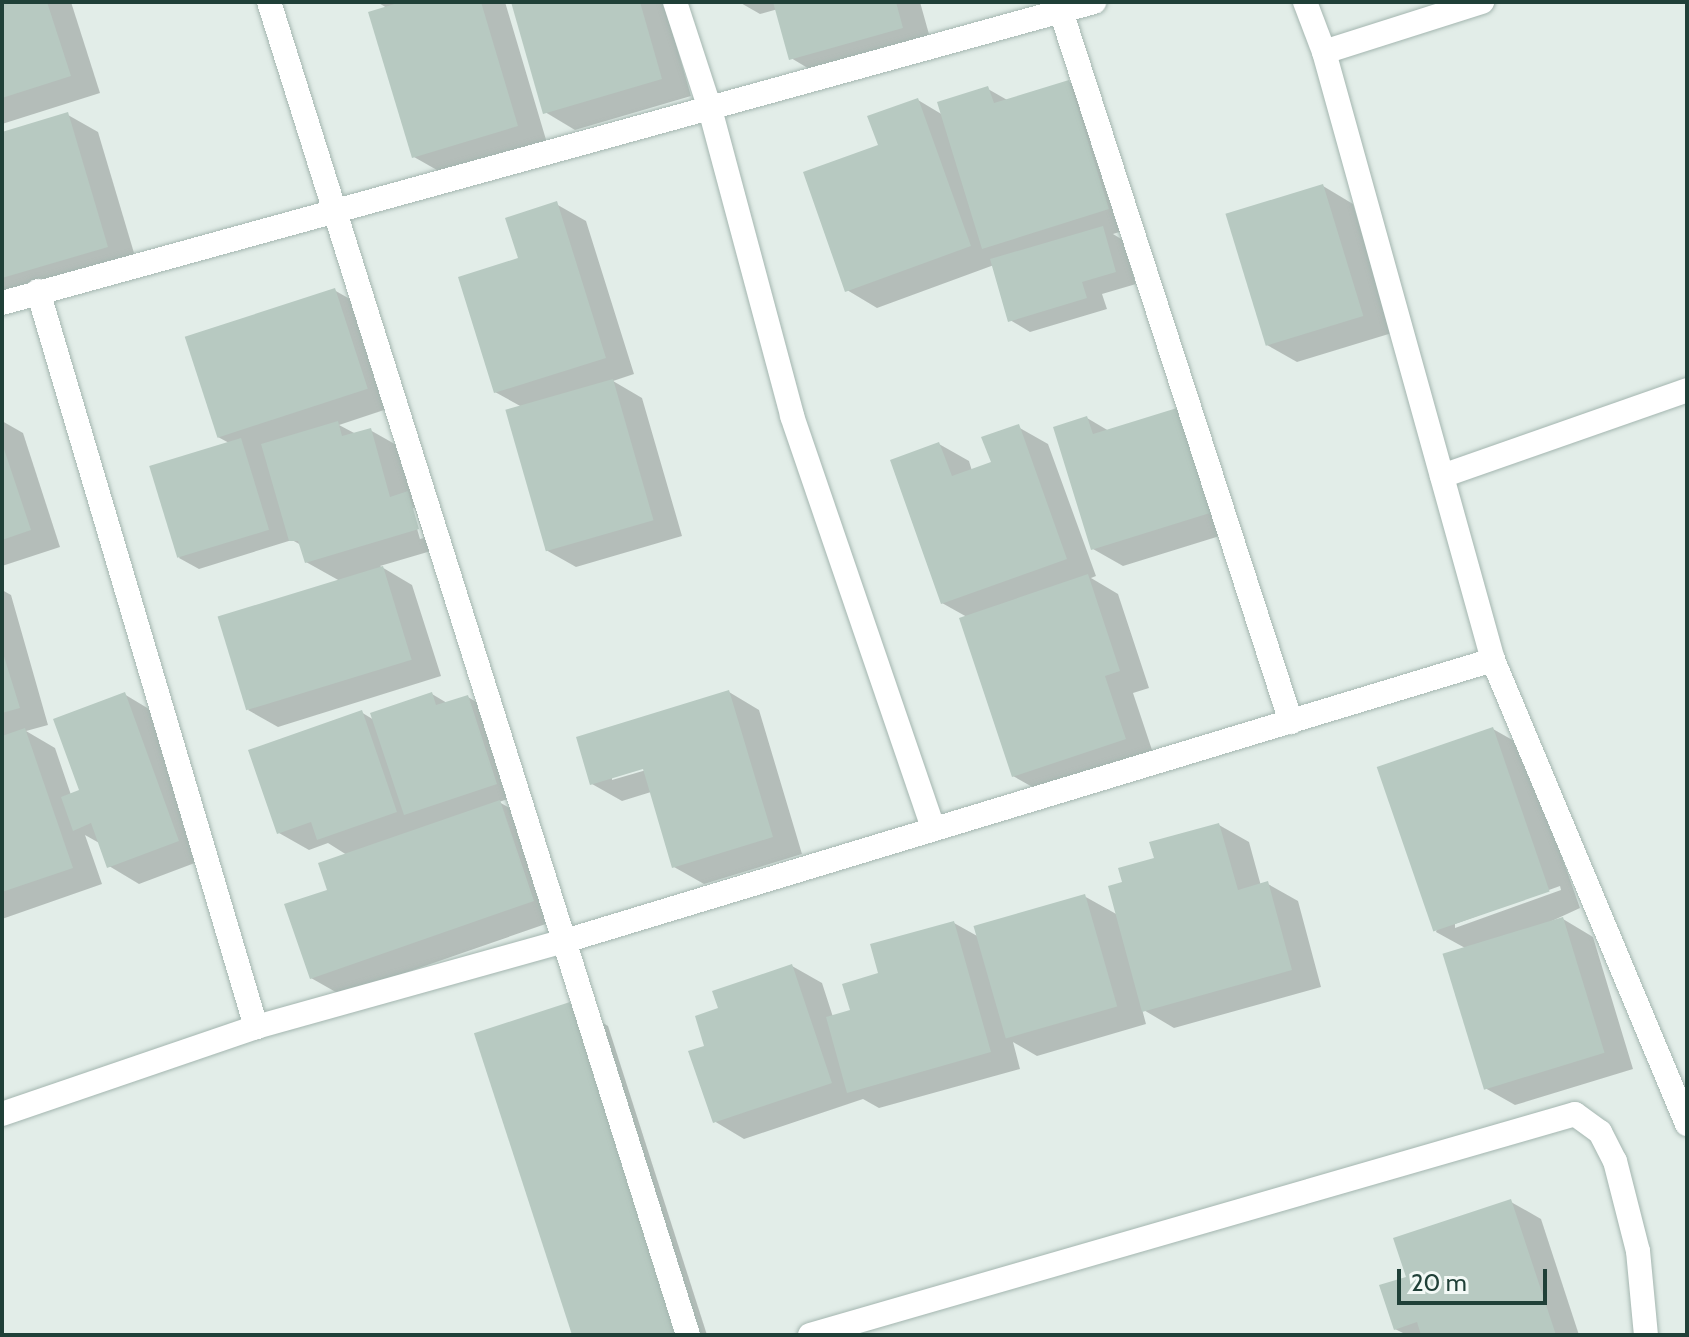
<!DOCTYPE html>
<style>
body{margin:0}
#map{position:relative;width:1689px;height:1337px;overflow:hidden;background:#e2ede8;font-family:Cabin,sans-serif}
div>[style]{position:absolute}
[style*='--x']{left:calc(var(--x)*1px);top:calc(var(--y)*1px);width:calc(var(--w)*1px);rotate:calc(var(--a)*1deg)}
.shadow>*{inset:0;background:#0003}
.building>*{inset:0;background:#b7c9c1;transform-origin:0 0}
.roads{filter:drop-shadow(0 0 2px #a4b6b0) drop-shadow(0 0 2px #a4b6b0)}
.minor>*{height:24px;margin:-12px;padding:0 12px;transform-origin:12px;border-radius:12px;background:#fff}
span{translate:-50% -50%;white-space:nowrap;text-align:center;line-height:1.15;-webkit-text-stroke:8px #f3f9f6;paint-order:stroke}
.frame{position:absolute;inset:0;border:4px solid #204038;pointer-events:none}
.scale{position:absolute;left:1397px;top:1269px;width:150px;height:36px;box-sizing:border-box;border:4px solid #204038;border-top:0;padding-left:10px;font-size:24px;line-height:28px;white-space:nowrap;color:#204038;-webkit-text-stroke:6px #f3f9f6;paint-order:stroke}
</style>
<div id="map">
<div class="shadow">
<i style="clip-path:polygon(2px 2px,71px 2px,100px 93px,2px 124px)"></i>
<i style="clip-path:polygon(377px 2px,505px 2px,547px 143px,444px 174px,414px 157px,387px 8px)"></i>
<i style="clip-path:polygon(515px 2px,664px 2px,691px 96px,575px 130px,545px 112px)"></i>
<i style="clip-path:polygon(739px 2px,920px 2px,932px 45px,821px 76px,791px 58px,778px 9px,760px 14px)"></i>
<i style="clip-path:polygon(1069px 82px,1099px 100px,1138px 226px,1113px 234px,1123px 240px,1136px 284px,1102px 294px,1107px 309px,1030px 332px,1010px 320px,994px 265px,877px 308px,847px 290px,880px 146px,918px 100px,943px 115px,988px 89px,1009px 101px)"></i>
<i style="clip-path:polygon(68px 115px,98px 132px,137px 263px,2px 292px,2px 135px)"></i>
<i style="clip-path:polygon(1323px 186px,1353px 204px,1392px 333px,1297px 362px,1267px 345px)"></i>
<i style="clip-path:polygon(556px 204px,586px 221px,634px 374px,613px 381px,642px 398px,682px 536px,576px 567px,546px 550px,522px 407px,495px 392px,521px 259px)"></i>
<i style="clip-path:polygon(evenodd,334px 290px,364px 307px,396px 406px,339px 425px,356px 434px,370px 430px,400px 447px,448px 546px,380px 566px,412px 585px,441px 676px,278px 727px,248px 710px,340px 581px,306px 562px,301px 545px,292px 540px,199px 569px,179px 558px,231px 444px,218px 437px,334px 290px,411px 508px,415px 508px,424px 538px,420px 539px,411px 508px)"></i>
<i style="clip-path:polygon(1087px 418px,1109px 431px,1207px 427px,1239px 530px,1123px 566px,1093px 549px)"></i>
<i style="clip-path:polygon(2px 421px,23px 433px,60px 547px,2px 566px)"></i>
<i style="clip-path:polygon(1018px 427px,1048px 444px,1096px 576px,1091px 578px,1118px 594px,1149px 688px,1133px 693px,1154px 756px,1043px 793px,1013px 776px,967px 617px,942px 603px,939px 444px,969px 461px,972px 471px,993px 463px)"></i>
<i style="clip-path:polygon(2px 590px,11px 595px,48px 725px,26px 731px,55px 748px,71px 795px,81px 791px,124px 694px,154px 712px,208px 858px,139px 884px,109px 866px,101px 844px,85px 835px,102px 884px,2px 919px)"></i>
<i style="clip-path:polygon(evenodd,729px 692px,759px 710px,802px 854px,704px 884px,674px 867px,651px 792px,622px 801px,592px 784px,729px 692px,652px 764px,653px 768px,612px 780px,612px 776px,652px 764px)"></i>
<i style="clip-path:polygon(432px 694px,447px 703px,468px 697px,488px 709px,517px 796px,499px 802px,529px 819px,563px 918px,341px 995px,311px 978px,330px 891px,347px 855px,328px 843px,309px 850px,279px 833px,361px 712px,374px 720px)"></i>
<i style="clip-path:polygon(evenodd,1493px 729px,1523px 746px,1580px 908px,1541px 926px,1563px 919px,1593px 937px,1633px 1069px,1515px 1105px,1485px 1088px,1467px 949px,1436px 932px,1493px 729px,1560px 886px,1561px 890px,1455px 928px,1455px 924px,1560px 886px)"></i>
<i style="clip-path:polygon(1219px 825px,1249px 842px,1261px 886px,1268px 884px,1298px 901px,1321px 987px,1174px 1028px,1142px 1009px,1146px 1024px,1037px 1056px,1013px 1042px,1020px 1069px,879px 1108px,863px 1099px,744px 1139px,714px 1121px,720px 1009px,792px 966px,822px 983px,833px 1017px,852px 1012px,881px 975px,954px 923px,979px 937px,1084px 896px,1118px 915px,1125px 883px)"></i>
<i style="clip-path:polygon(570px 1004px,608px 1026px,707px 1335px,573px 1335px)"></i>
<i style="clip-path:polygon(1511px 1202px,1541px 1219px,1579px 1335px,1407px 1335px,1395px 1329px,1408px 1278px)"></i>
</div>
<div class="building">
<i style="clip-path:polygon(2px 2px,47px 2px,71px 76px,2px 98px)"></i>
<i style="clip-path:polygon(401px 2px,481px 2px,518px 126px,412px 158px,368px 12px)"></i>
<i style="clip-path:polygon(511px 2px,640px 2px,662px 79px,543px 114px)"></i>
<i style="clip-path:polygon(773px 2px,896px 2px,903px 28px,789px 60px)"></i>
<i style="clip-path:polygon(1069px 80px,1109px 209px,982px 249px,937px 102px,988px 86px,994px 103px)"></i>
<i style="clip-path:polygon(918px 98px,971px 246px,845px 292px,803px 172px,878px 145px,867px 116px)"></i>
<i style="clip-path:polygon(68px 112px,108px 247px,2px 278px,2px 132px)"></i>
<i style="left:1323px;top:184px;width:138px;height:102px;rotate:73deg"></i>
<i style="clip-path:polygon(557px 201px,606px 358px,494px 393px,458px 277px,518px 258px,505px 218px)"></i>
<i style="clip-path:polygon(1103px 226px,1116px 272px,1082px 282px,1087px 298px,1008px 322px,990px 259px)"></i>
<i style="left:335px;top:288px;width:106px;height:158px;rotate:72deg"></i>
<i style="left:613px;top:379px;width:147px;height:112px;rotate:74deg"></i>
<i style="clip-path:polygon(1177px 408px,1210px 513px,1091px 550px,1053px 427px,1087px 416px,1093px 434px)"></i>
<i style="clip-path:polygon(338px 421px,342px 436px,371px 428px,390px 497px,408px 491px,419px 529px,305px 563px,298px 541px,289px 541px,261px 444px)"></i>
<i style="clip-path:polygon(1019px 424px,1067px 559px,941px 604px,890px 460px,939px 442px,952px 476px,991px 462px,981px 437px)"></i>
<i style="left:241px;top:438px;width:96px;height:96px;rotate:73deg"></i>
<i style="clip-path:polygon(2px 443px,31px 530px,2px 540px)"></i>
<i style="left:383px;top:566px;width:98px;height:173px;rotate:73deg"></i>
<i style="clip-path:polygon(1088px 574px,1120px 671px,1105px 676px,1126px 739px,1012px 777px,959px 618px)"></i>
<i style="clip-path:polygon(2px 650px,20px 708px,2px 713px)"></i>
<i style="clip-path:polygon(729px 690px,773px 837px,672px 868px,643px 769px,590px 785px,576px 737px)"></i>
<i style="clip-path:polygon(125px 692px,179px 841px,107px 868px,91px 823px,73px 831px,61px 797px,79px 790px,53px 719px)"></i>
<i style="clip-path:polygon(432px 692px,436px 705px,468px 695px,497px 784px,404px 815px,370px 713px)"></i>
<i style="clip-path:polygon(362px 710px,397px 812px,317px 840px,311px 822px,277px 834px,248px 750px)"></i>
<i style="left:1493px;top:727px;width:174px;height:123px;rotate:71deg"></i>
<i style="clip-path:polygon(25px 728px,73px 868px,2px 892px,2px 736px)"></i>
<i style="clip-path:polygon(500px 800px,534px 901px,310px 979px,284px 904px,327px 890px,318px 863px)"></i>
<i style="clip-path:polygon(1219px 823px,1238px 890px,1268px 881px,1292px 970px,1142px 1012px,1108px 886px,1122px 882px,1118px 868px,1154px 858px,1149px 842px)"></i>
<i style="left:1085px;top:894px;width:117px;height:116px;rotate:74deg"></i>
<i style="left:1563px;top:917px;width:142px;height:126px;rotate:73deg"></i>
<i style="clip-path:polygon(954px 921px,991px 1052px,847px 1093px,826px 1017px,850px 1010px,842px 984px,878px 973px,870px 944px)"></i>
<i style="clip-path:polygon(792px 964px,832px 1083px,713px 1123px,688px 1051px,704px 1046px,695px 1016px,718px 1008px,712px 991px)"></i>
<i style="left:570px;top:1002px;width:350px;height:101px;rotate:72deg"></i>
<i style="clip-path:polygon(1511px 1199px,1556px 1335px,1421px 1335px,1417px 1322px,1394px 1330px,1379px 1285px,1406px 1277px,1393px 1238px)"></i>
</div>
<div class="roads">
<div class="minor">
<i style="--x:269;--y:2;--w:1397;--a:72.55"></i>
<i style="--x:675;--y:2;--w:113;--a:71.9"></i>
<i style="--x:710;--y:109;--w:318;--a:75"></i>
<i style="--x:792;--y:416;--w:435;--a:71.1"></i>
<i style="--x:1058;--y:2;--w:757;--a:72.07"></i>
<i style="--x:1305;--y:2;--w:53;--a:69.2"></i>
<i style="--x:1324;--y:52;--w:631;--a:74.47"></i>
<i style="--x:1493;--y:660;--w:503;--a:67.31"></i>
<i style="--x:1324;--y:52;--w:166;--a:-17.6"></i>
<i style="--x:38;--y:291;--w:768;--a:73.5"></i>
<i style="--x:2;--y:303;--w:1133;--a:-15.41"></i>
<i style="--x:1442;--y:476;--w:260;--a:-19.3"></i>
<i style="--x:2;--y:1114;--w:268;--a:-18.9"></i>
<i style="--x:256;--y:1027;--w:321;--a:-15.6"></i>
<i style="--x:565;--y:941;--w:970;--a:-16.85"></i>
<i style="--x:810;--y:1335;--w:796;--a:-16.11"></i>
<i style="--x:1575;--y:1114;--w:31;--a:36"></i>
<i style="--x:1600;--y:1132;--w:33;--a:63"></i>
<i style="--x:1615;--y:1161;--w:93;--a:75.7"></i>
<i style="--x:1638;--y:1251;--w:84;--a:84.6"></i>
</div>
</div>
<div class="frame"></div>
<div class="scale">20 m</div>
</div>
